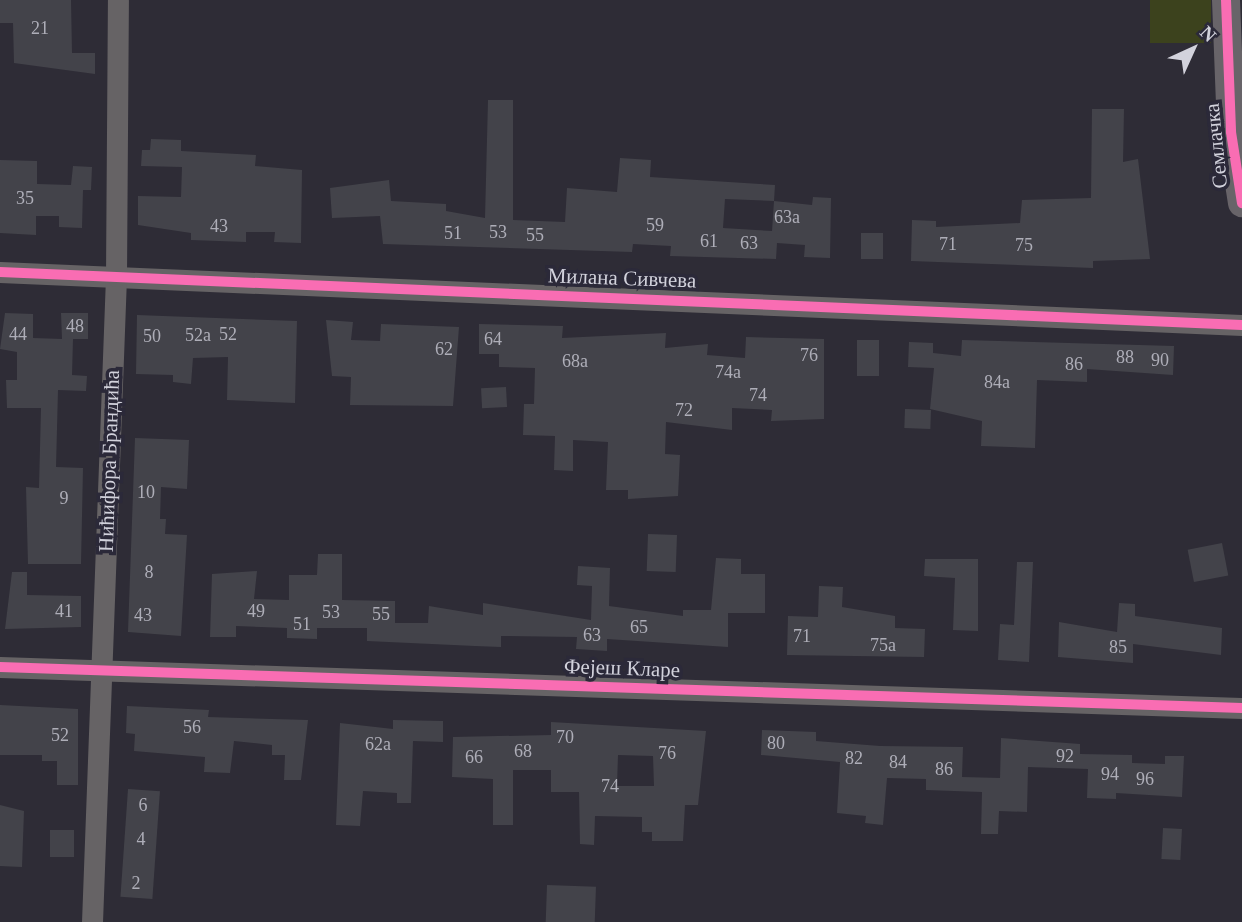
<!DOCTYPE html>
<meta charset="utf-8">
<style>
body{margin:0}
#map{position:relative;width:1242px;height:922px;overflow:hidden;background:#2e2c36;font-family:"Times New Roman",serif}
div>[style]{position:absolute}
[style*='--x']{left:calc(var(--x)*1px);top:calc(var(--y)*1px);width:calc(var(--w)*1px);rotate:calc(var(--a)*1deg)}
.green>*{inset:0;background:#3c421d;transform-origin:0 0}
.building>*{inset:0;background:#43434a;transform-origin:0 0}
.minor>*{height:21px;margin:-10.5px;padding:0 10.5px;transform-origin:10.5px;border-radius:10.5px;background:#666365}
.major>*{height:28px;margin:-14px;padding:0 14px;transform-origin:14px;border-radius:14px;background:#686469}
.cycleway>*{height:10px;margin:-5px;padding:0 5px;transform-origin:5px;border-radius:5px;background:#f96db3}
span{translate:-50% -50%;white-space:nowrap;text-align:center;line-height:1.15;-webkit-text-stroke:7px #2b2939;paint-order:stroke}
.number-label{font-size:18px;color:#aeaeb8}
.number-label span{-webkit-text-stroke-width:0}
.street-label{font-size:21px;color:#d2d2dc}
.north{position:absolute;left:1158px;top:14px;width:70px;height:70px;-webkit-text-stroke:5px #2b2939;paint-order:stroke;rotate:45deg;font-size:19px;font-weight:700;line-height:28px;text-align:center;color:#d2d2dc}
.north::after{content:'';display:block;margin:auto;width:24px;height:32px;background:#d2d2dc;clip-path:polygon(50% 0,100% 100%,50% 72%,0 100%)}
</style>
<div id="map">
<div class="green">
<i style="left:1150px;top:0;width:61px;height:43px"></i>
</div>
<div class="building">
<i style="clip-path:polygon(0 0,71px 0,72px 53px,95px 53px,95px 74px,14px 63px,13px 23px,0 23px)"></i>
<i style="clip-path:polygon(evenodd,488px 100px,513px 100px,513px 220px,565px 222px,567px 188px,617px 192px,620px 158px,651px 160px,650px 177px,775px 185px,774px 201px,812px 205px,813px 197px,831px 198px,830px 258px,804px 257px,805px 245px,777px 243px,776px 259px,670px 256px,671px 246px,633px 244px,632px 252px,383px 244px,380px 216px,332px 218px,330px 188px,389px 180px,391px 201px,446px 204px,446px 211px,485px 218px,488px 100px,725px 199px,774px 201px,772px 231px,723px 228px,725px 199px)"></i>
<i style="clip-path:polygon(1092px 109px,1124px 109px,1123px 162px,1138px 159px,1150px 259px,1093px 261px,1093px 268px,911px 261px,912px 220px,936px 221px,936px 227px,1020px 223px,1022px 200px,1091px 198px)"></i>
<i style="clip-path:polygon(151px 139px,181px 140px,181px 151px,256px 155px,255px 166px,302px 170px,301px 243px,274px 242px,275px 232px,246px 232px,246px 242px,191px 240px,191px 233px,138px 225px,138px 196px,181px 197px,182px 167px,141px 166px,142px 150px,150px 150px)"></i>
<i style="clip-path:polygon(0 160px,37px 161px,37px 184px,71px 185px,73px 166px,92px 167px,91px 190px,83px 190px,82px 228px,59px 227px,59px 216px,36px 216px,36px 235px,0 233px)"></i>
<i style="left:861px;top:233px;width:22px;height:26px"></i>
<i style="clip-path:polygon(5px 313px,33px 314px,33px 338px,62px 339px,61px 313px,88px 313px,88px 339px,73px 339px,72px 375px,87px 376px,86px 391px,58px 390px,56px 467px,83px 468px,81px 564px,28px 564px,26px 487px,39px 488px,41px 408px,7px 408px,6px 380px,17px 380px,17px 352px,0 349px)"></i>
<i style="clip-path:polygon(137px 315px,297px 321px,295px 403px,227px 400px,228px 357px,193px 358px,191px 384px,173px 382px,173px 375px,136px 374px)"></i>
<i style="clip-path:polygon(326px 320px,353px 322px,351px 340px,380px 341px,381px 324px,459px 327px,453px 406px,350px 405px,351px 377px,332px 376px)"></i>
<i style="clip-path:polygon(479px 324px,563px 326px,562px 338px,666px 333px,665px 348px,708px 344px,707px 355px,745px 358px,746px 337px,824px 339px,824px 419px,771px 421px,772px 410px,732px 408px,732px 430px,666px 422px,665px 454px,680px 455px,678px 496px,628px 499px,628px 490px,606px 490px,608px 442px,573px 440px,573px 471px,554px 470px,555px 436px,523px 435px,524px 404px,534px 404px,535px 368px,499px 367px,499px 354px,479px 354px)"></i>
<i style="left:857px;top:340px;width:22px;height:36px"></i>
<i style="clip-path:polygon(962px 340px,1174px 346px,1173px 375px,1087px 369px,1087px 382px,1037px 380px,1035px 448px,981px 446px,982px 421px,930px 409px,934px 368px,908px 367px,909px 342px,933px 343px,933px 353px,961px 356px)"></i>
<i style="left:506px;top:387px;width:20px;height:25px;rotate:87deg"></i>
<i style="left:905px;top:409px;width:26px;height:19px;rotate:2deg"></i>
<i style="clip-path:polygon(135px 438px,189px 440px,187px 489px,161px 487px,160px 519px,166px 519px,165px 534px,187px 535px,181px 636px,128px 632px)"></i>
<i style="left:648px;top:534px;width:29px;height:37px;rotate:2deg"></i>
<i style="left:1222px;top:543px;width:33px;height:35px;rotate:79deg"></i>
<i style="clip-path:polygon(318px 554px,342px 554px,342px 600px,395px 601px,395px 623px,428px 623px,429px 606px,483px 615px,483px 603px,591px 620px,592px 586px,577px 585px,578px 566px,610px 568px,609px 606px,683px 616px,683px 610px,711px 610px,716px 558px,741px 559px,741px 574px,765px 574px,765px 613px,728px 613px,728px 647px,607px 639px,607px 651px,576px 649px,577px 637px,501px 636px,501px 647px,475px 646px,367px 641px,367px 628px,317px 628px,317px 639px,287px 638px,287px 628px,236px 626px,236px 637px,210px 637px,212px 574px,257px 571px,254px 599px,289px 600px,289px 575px,317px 575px)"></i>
<i style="clip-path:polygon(925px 559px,978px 559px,978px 631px,953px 630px,955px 578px,924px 576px)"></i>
<i style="clip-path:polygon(1017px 562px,1033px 562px,1029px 662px,998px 660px,1000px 624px,1014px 625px)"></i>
<i style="clip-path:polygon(12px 572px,27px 572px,27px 595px,81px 596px,81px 627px,5px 629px)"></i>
<i style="clip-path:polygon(819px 586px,843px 587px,842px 607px,895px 616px,895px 628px,925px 629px,924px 657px,787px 655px,788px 616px,818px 617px)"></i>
<i style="clip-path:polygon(1119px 603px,1135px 604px,1135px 616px,1222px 628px,1221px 655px,1133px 644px,1133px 663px,1058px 657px,1059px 622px,1117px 632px)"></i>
<i style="clip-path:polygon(0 705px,78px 709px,78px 785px,57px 785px,57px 761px,42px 761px,42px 755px,0 755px)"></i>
<i style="clip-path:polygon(127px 706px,209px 710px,208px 717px,308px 720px,301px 780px,284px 780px,285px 755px,272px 755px,272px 745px,234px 741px,230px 773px,204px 772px,205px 757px,134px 751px,135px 734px,126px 733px)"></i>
<i style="clip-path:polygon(393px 720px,443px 721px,443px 742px,413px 741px,411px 803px,397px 803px,397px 793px,363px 791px,360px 826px,336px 825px,340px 723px,393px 729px)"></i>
<i style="clip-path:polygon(evenodd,551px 722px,706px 731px,698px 805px,685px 805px,683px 841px,652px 841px,652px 832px,642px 832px,642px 817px,595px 816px,594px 845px,580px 844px,579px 792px,551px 792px,551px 770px,513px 770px,513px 825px,493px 825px,493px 779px,452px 777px,453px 737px,551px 735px,551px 722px,618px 755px,653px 756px,654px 786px,617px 786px,618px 755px)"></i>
<i style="clip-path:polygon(762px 730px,816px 732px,816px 741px,880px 746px,963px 747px,962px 777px,1000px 778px,1001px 738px,1080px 744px,1080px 754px,1132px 755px,1132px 763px,1165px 764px,1165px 756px,1184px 756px,1182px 797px,1116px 793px,1116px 799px,1087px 798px,1088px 769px,1028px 767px,1027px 812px,999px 811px,998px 834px,981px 834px,982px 792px,926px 790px,926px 779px,887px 778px,883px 825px,865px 823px,866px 816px,837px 813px,840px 762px,761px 755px)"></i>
<i style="left:128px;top:789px;width:32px;height:108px;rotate:4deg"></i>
<i style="clip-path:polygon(0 805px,24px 811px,22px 867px,0 866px)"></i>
<i style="left:1163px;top:828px;width:19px;height:31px;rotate:3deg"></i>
<i style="left:50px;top:830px;width:24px;height:27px"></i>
<i style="left:547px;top:885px;width:49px;height:37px;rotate:2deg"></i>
</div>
<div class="minor">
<i style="--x:0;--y:272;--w:1243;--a:2.44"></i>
<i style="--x:0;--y:667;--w:1243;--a:1.89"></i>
<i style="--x:92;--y:922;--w:646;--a:-87.87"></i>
<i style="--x:116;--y:276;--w:276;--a:-89.6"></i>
</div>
<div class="major">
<i style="--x:1226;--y:0;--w:132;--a:87.8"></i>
<i style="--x:1231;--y:132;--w:72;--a:81.2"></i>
</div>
<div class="cycleway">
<i style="--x:1226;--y:0;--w:132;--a:87.8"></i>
<i style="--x:1231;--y:132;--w:72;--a:81.2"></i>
<i style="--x:0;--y:272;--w:1243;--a:2.44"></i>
<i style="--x:0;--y:667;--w:1243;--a:1.89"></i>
</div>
<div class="number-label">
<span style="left:40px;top:28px">21</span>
<span style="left:25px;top:198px">35</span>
<span style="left:787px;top:217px">63a</span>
<span style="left:655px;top:225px">59</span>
<span style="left:219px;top:226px">43</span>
<span style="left:498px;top:232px">53</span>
<span style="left:453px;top:233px">51</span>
<span style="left:535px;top:235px">55</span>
<span style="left:709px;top:241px">61</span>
<span style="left:749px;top:243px">63</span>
<span style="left:948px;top:244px">71</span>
<span style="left:1024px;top:245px">75</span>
<span style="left:75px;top:326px">48</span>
<span style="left:18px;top:334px">44</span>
<span style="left:228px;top:334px">52</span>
<span style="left:198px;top:335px">52a</span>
<span style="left:152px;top:336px">50</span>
<span style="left:493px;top:339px">64</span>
<span style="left:444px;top:349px">62</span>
<span style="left:809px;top:355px">76</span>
<span style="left:1125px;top:357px">88</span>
<span style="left:1160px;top:360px">90</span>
<span style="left:575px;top:361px">68a</span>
<span style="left:1074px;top:364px">86</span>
<span style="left:728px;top:372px">74a</span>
<span style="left:997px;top:382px">84a</span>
<span style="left:758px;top:395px">74</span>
<span style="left:684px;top:410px">72</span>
<span style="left:146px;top:492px">10</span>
<span style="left:64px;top:498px">9</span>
<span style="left:149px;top:572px">8</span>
<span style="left:64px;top:611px">41</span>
<span style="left:256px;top:611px">49</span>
<span style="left:331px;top:612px">53</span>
<span style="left:381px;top:614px">55</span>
<span style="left:143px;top:615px">43</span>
<span style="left:302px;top:624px">51</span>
<span style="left:639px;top:627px">65</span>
<span style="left:592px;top:635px">63</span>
<span style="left:802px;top:636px">71</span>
<span style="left:883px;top:645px">75a</span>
<span style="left:1118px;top:647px">85</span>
<span style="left:192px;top:727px">56</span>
<span style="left:60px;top:735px">52</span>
<span style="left:565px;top:737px">70</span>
<span style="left:776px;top:743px">80</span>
<span style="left:378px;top:744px">62a</span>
<span style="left:523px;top:751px">68</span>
<span style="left:667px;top:753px">76</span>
<span style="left:1065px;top:756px">92</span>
<span style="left:474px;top:757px">66</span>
<span style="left:854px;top:758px">82</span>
<span style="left:898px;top:762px">84</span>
<span style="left:944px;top:769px">86</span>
<span style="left:1110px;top:774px">94</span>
<span style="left:1145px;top:779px">96</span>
<span style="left:610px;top:786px">74</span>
<span style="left:143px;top:805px">6</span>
<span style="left:141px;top:839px">4</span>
<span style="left:136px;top:883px">2</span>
</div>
<div class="street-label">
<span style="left:1216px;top:146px;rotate:-96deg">Семлачка</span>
<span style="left:622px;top:278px;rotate:2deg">Милана Сивчева</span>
<span style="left:109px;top:461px;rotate:-88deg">Нићифора Брандића</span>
<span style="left:622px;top:668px;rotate:2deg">Фејеш Кларе</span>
</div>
<div class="north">N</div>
</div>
